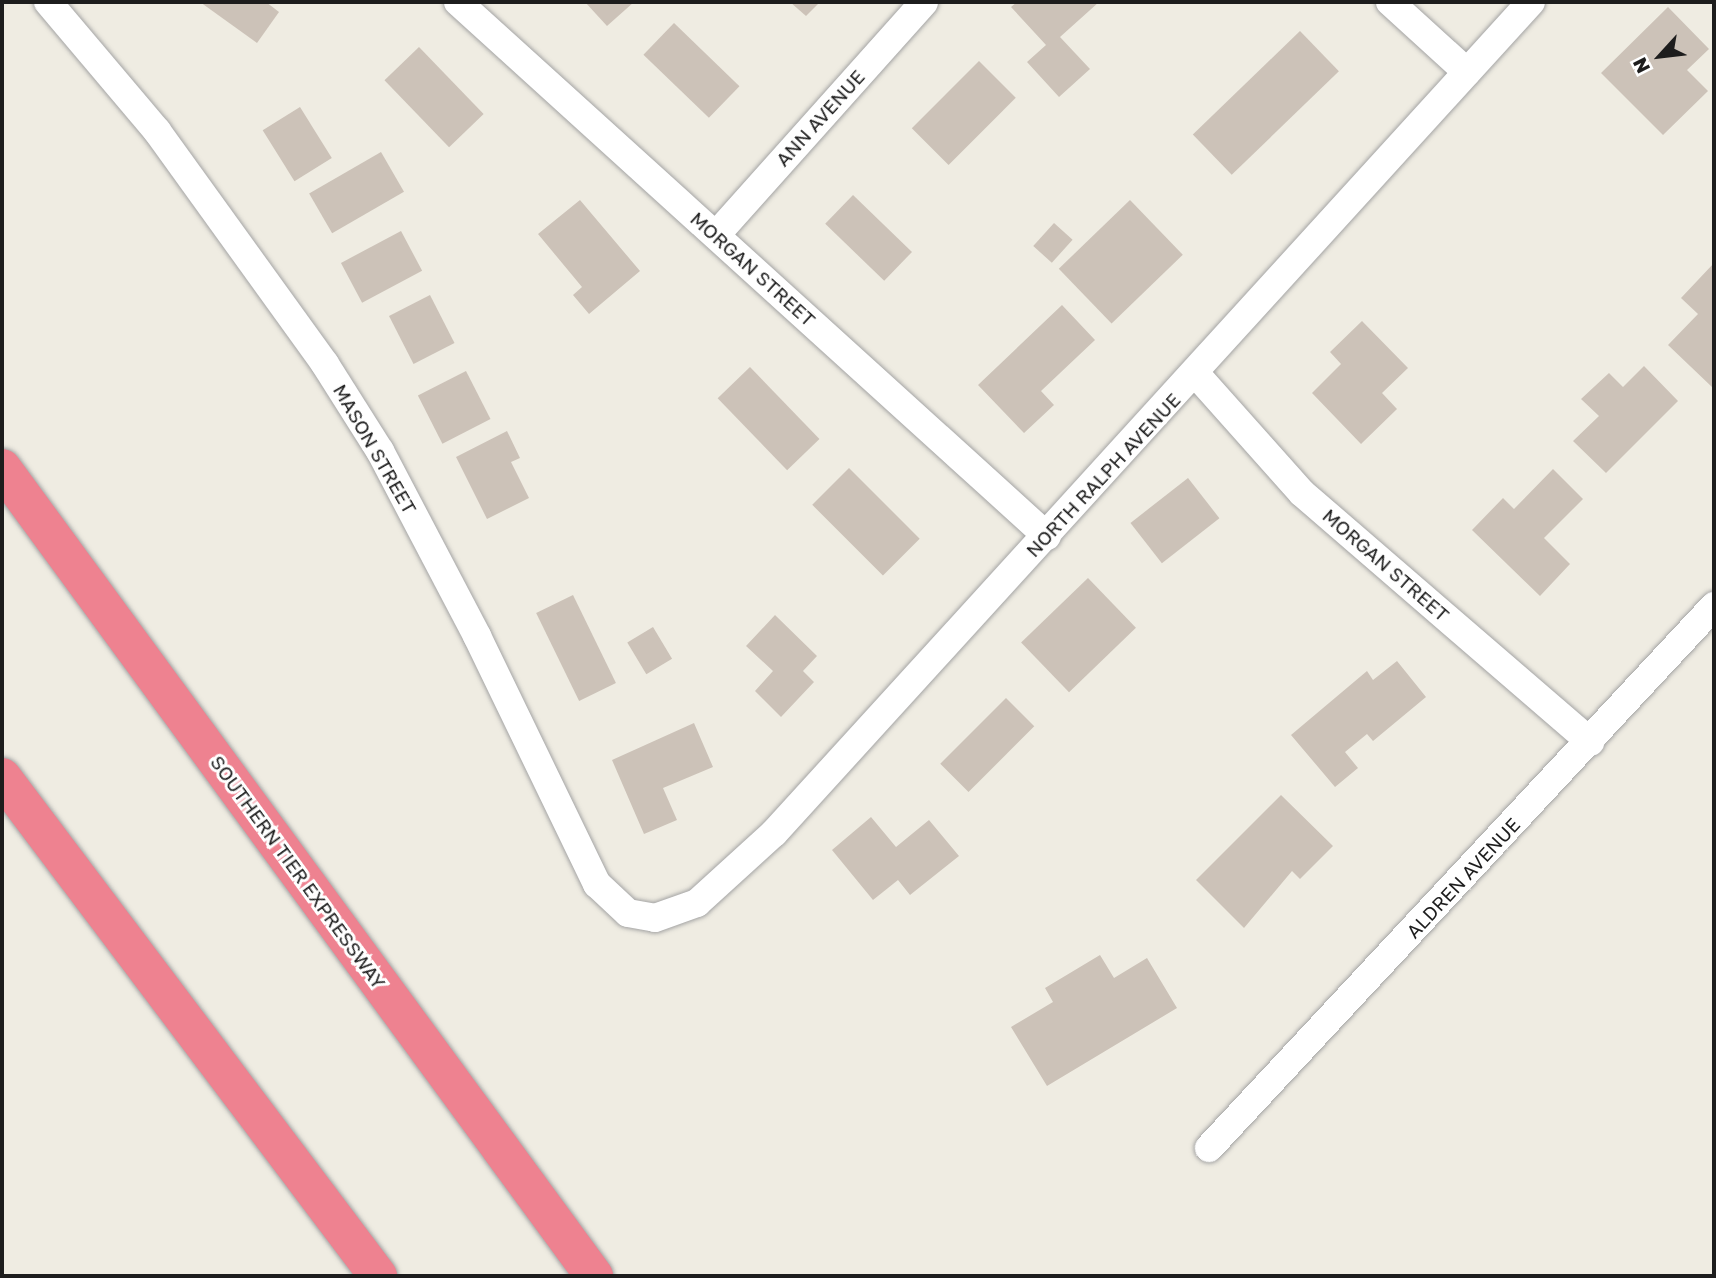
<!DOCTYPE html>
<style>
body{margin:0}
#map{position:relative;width:1716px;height:1278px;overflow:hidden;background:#efece2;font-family:"Golos Text",sans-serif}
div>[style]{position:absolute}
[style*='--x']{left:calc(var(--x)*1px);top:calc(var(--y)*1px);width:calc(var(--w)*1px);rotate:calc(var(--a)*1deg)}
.building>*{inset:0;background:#ccc2b8;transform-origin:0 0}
.roads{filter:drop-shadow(0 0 2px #a4a4a4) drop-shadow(0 0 2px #a4a4a4)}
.street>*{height:28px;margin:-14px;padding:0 14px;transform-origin:14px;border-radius:14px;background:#fff}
.highway>*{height:38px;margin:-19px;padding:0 19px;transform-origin:19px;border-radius:19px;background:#ee8290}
span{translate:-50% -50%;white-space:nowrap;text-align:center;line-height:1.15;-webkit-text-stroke:6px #fff;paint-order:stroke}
.street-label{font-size:19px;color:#1d1d1d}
.frame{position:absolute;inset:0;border:4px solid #1d1d1d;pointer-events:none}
.north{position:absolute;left:1625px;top:21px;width:70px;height:70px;-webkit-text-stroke:5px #fff;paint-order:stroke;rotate:243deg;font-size:19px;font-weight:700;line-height:28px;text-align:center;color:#1d1d1d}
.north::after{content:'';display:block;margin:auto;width:24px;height:32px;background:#1d1d1d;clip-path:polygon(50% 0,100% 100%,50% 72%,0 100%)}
</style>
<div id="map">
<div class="building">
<i style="clip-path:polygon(200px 2px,266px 2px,279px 12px,257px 43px)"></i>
<i style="clip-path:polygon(585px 2px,634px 2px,607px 26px)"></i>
<i style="clip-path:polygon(790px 2px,820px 2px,806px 16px)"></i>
<i style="clip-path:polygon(1017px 2px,1099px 2px,1060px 37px,1090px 69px,1059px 97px,1027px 62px,1046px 45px,1011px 7px)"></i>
<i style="clip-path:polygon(1668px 7px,1709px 49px,1687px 70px,1708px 91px,1663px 135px,1601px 73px)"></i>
<i style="left:674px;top:23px;width:91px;height:44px;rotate:44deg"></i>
<i style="left:1300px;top:31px;width:56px;height:149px;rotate:46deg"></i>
<i style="left:419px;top:47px;width:93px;height:48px;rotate:46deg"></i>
<i style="left:979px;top:61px;width:52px;height:95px;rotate:45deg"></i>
<i style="left:300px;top:107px;width:60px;height:44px;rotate:58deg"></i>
<i style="left:381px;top:152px;width:46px;height:83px;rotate:60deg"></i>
<i style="left:853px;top:195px;width:82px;height:40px;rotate:44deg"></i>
<i style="clip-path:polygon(580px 200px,640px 271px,589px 314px,573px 295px,582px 287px,538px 234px)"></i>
<i style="left:1130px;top:200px;width:76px;height:99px;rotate:46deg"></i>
<i style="left:1054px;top:223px;width:25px;height:31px;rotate:42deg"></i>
<i style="left:401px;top:231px;width:45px;height:68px;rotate:62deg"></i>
<i style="clip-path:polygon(1714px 263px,1714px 384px,1712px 387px,1668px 345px,1698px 314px,1681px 298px)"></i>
<i style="left:430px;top:295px;width:54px;height:46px;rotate:63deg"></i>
<i style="clip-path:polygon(1062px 305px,1095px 340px,1041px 391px,1054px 405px,1024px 433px,978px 385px)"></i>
<i style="clip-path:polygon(1362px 321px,1408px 368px,1382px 393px,1397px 409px,1361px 444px,1312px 393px,1341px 364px,1330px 352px)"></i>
<i style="clip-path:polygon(1644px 366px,1678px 401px,1606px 473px,1573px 441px,1599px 416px,1581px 399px,1609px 373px,1623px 387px)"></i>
<i style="left:750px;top:367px;width:100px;height:45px;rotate:46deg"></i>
<i style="left:466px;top:371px;width:54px;height:54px;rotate:63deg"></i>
<i style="clip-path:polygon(507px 431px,520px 458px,511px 462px,529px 498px,487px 519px,456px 457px)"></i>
<i style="left:849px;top:468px;width:100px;height:52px;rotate:45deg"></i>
<i style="clip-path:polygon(1553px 469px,1583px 499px,1544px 538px,1570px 564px,1540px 596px,1472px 530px,1503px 498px,1514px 509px)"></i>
<i style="left:1188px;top:478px;width:51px;height:73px;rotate:52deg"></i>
<i style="left:1088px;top:578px;width:69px;height:93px;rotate:46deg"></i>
<i style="left:573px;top:595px;width:98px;height:41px;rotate:64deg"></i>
<i style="clip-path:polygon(775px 615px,817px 656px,803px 671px,814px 682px,781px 717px,755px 691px,773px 671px,746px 646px)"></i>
<i style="left:653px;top:627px;width:37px;height:30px;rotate:59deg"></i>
<i style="clip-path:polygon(1397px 661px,1426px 697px,1373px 741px,1367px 734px,1345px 752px,1358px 768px,1335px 787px,1291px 735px,1367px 671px,1373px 680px)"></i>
<i style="left:1006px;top:698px;width:40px;height:93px;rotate:45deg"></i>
<i style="clip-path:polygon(694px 723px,713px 767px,663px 788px,677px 820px,644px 834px,612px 760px)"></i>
<i style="clip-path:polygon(1281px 795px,1333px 846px,1300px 879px,1292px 871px,1244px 928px,1196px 880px)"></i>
<i style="clip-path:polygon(871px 817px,896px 847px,929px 820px,959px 856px,910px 895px,898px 880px,873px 900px,832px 850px)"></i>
<i style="clip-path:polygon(1100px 955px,1114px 978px,1147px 958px,1177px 1008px,1047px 1086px,1011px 1027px,1053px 1002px,1045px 988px)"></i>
</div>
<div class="roads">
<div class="street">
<i style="--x:48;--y:2;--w:169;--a:49.8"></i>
<i style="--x:157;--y:131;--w:287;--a:54.2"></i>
<i style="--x:325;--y:364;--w:103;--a:57.7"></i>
<i style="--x:380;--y:451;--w:209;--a:62.3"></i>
<i style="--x:477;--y:636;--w:276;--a:64.2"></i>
<i style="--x:597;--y:884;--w:42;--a:43.1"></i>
<i style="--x:628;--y:913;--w:27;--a:10"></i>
<i style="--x:655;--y:918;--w:45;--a:-19.7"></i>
<i style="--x:697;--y:903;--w:104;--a:-42.3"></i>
<i style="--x:774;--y:833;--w:1124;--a:-47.67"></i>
<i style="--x:458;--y:2;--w:795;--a:42.2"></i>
<i style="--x:1390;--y:2;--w:104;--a:42.3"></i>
<i style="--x:716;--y:235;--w:312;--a:-48.2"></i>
<i style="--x:1196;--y:374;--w:159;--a:48.3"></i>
<i style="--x:1302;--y:493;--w:381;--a:40.8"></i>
<i style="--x:1209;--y:1148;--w:741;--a:-47.02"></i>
</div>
<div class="highway">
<i style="--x:2;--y:468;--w:1002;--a:53.77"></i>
<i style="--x:2;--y:777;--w:625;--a:53"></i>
</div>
</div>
<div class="street-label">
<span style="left:820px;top:118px;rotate:-48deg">ANN AVENUE</span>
<span style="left:753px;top:269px;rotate:42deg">MORGAN STREET</span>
<span style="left:375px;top:449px;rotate:60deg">MASON STREET</span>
<span style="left:1103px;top:475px;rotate:-47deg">NORTH RALPH AVENUE</span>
<span style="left:1386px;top:565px;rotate:41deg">MORGAN STREET</span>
<span style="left:298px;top:872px;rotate:54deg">SOUTHERN TIER EXPRESSWAY</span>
<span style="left:1463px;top:878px;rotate:-47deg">ALDREN AVENUE</span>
</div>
<div class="frame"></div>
<div class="north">N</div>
</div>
